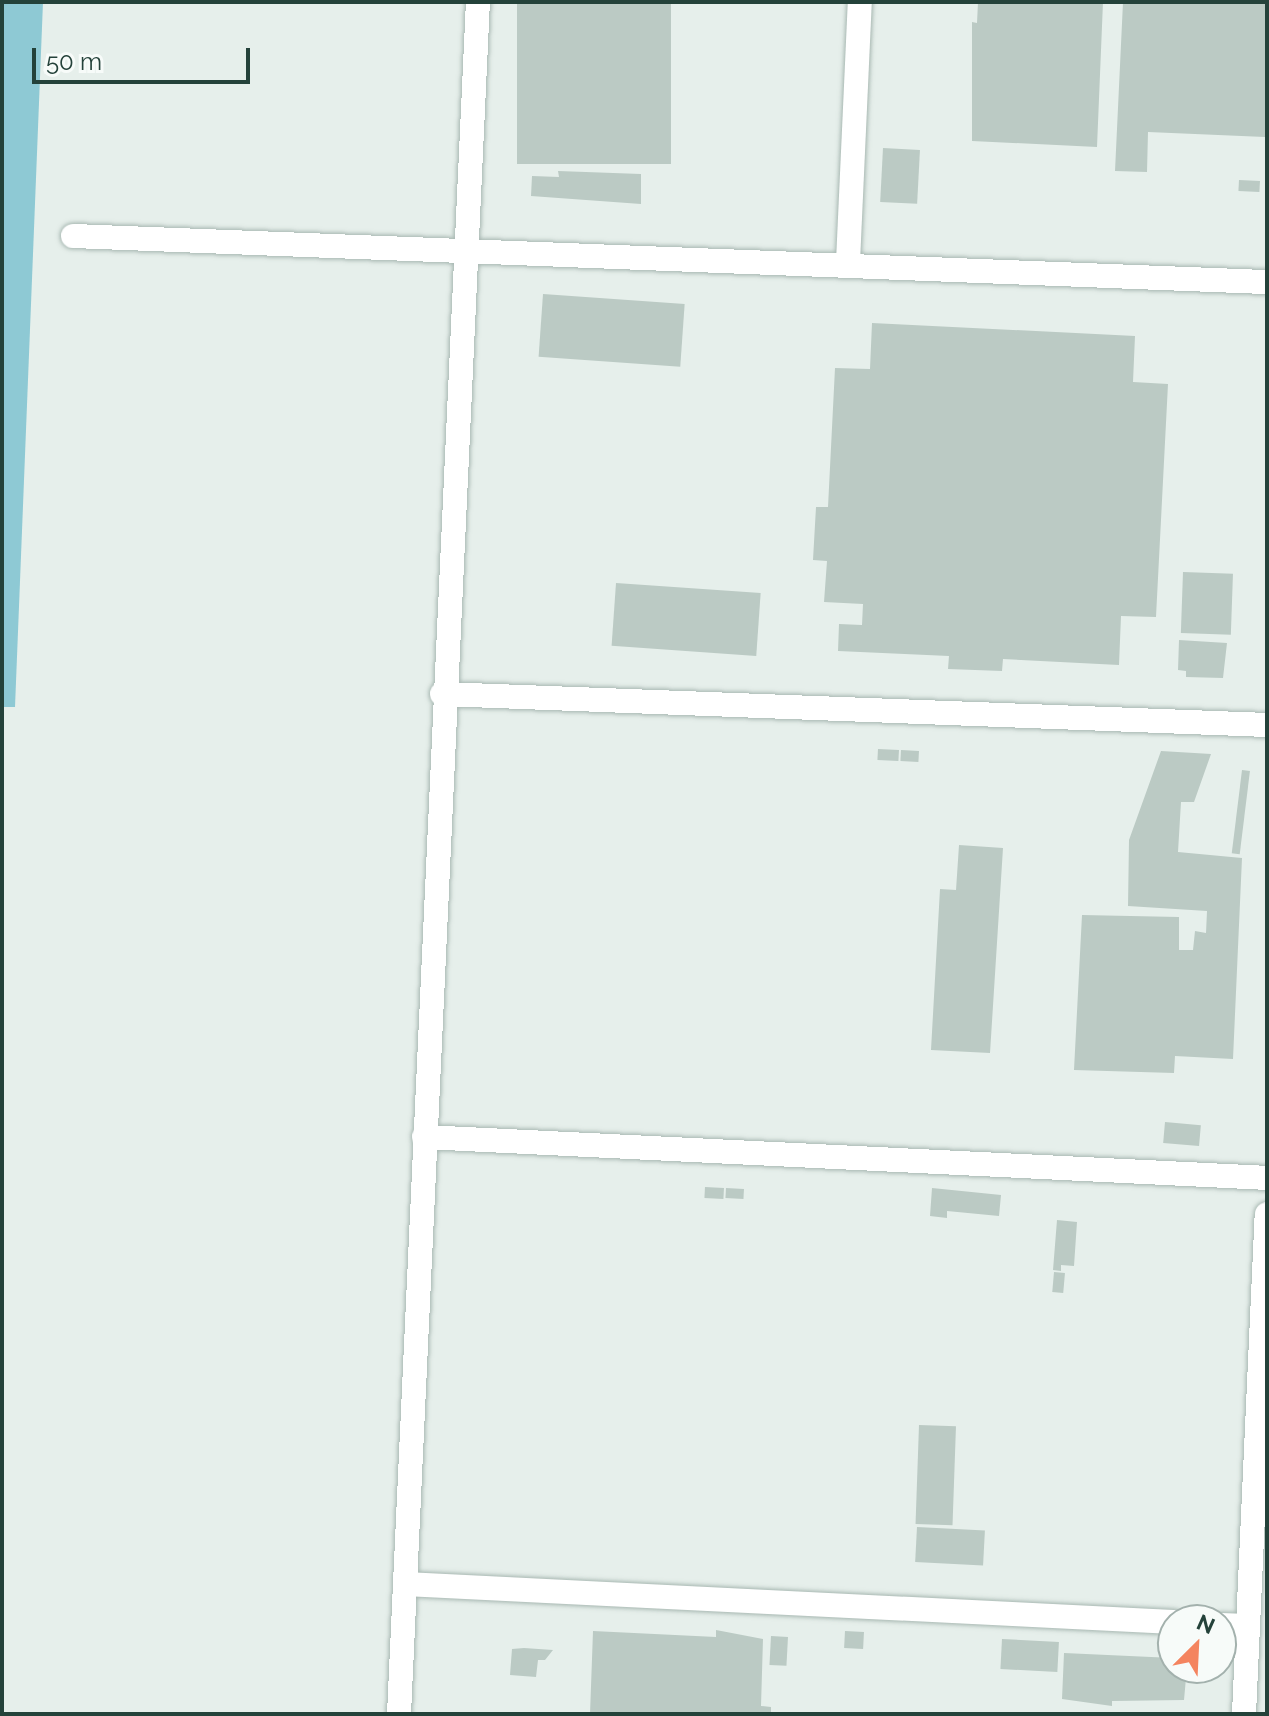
<!DOCTYPE html>
<style>
body{margin:0}
#map{position:relative;width:1269px;height:1716px;overflow:hidden;background:#e6efeb;font-family:Raleway,sans-serif}
div>[style]{position:absolute}
[style*='--x']{left:calc(var(--x)*1px);top:calc(var(--y)*1px);width:calc(var(--w)*1px);rotate:calc(var(--a)*1deg)}
.water>*{inset:0;background:#8ec9d4}
.building>*{inset:0;background:#bbcac4;transform-origin:0 0}
.roads{filter:drop-shadow(0 0 2px #a8b8b2) drop-shadow(0 0 2px #a8b8b2)}
.minor>*{height:24px;margin:-12px;padding:0 12px;transform-origin:12px;border-radius:12px;background:#fff}
span{translate:-50% -50%;white-space:nowrap;text-align:center;line-height:1.15;-webkit-text-stroke:6px #f7fbf9;paint-order:stroke}
.frame{position:absolute;inset:0;border:4px solid #24423a;pointer-events:none}
.north{position:absolute;left:1157px;top:1604px;width:80px;height:80px;box-sizing:border-box;background:#f7fbf9;border:2px solid #a3b1ad;border-radius:50%;rotate:24deg;font-size:22px;font-weight:700;line-height:32px;text-align:center;color:#24423a}
.north::after{content:'';display:block;margin:auto;width:28px;height:36px;background:#f4845f;clip-path:polygon(50% 0,100% 100%,50% 72%,0 100%)}
.scale{position:absolute;left:32px;top:48px;width:218px;height:36px;box-sizing:border-box;border:4px solid #24423a;border-top:0;padding-left:10px;font-size:24px;line-height:28px;white-space:nowrap;color:#24423a;-webkit-text-stroke:6px #f7fbf9;paint-order:stroke}
</style>
<div id="map">
<div class="water">
<i style="clip-path:polygon(2px 2px,43px 2px,15px 707px,2px 707px)"></i>
</div>
<div class="building">
<i style="left:517px;top:2px;width:154px;height:162px"></i>
<i style="clip-path:polygon(978px 2px,1103px 2px,1097px 147px,972px 141px,972px 22px,977px 23px)"></i>
<i style="clip-path:polygon(1123px 2px,1267px 2px,1265px 137px,1148px 132px,1147px 172px,1115px 171px)"></i>
<i style="left:883px;top:148px;width:37px;height:54px;rotate:3deg"></i>
<i style="clip-path:polygon(558px 171px,641px 174px,641px 204px,531px 196px,532px 176px,559px 177px)"></i>
<i style="left:1239px;top:180px;width:21px;height:11px;rotate:3deg"></i>
<i style="left:543px;top:294px;width:142px;height:63px;rotate:4deg"></i>
<i style="clip-path:polygon(872px 323px,1135px 336px,1133px 382px,1168px 384px,1156px 617px,1121px 616px,1119px 665px,1003px 659px,1002px 671px,948px 669px,949px 656px,838px 651px,839px 624px,862px 625px,863px 604px,824px 602px,827px 561px,813px 560px,816px 507px,828px 507px,835px 368px,870px 369px)"></i>
<i style="left:1183px;top:572px;width:50px;height:61px;rotate:2deg"></i>
<i style="left:616px;top:583px;width:145px;height:63px;rotate:4deg"></i>
<i style="clip-path:polygon(1179px 640px,1227px 643px,1223px 678px,1186px 677px,1186px 671px,1178px 670px)"></i>
<i style="left:878px;top:749px;width:21px;height:11px;rotate:3deg"></i>
<i style="left:901px;top:750px;width:18px;height:11px;rotate:3deg"></i>
<i style="clip-path:polygon(1161px 751px,1211px 754px,1194px 802px,1181px 802px,1178px 852px,1242px 858px,1233px 1059px,1175px 1056px,1174px 1073px,1074px 1070px,1082px 915px,1179px 917px,1179px 950px,1193px 950px,1195px 931px,1206px 933px,1207px 911px,1128px 906px,1129px 840px)"></i>
<i style="left:1242px;top:770px;width:8px;height:84px;rotate:7deg"></i>
<i style="clip-path:polygon(959px 845px,1003px 848px,990px 1053px,931px 1050px,940px 889px,956px 890px)"></i>
<i style="left:1165px;top:1122px;width:36px;height:21px;rotate:5deg"></i>
<i style="left:705px;top:1187px;width:19px;height:11px;rotate:3deg"></i>
<i style="left:726px;top:1188px;width:18px;height:10px;rotate:3deg"></i>
<i style="clip-path:polygon(932px 1188px,1001px 1195px,999px 1216px,947px 1211px,947px 1218px,930px 1216px)"></i>
<i style="clip-path:polygon(1057px 1220px,1077px 1222px,1074px 1266px,1061px 1265px,1061px 1271px,1053px 1270px)"></i>
<i style="left:1054px;top:1272px;width:11px;height:20px;rotate:5deg"></i>
<i style="left:919px;top:1425px;width:37px;height:99px;rotate:2deg"></i>
<i style="left:917px;top:1527px;width:68px;height:35px;rotate:3deg"></i>
<i style="clip-path:polygon(716px 1630px,763px 1639px,761px 1706px,771px 1707px,771px 1714px,590px 1714px,593px 1631px,716px 1637px)"></i>
<i style="left:845px;top:1631px;width:19px;height:17px;rotate:3deg"></i>
<i style="left:771px;top:1636px;width:17px;height:29px;rotate:3deg"></i>
<i style="left:1002px;top:1639px;width:57px;height:30px;rotate:3deg"></i>
<i style="clip-path:polygon(512px 1649px,524px 1648px,553px 1650px,545px 1660px,538px 1660px,536px 1677px,510px 1675px)"></i>
<i style="clip-path:polygon(1064px 1653px,1173px 1658px,1173px 1668px,1181px 1668px,1181px 1678px,1186px 1678px,1184px 1700px,1112px 1701px,1112px 1706px,1062px 1699px)"></i>
</div>
<div class="roads">
<div class="minor">
<i style="--x:73;--y:236;--w:1195;--a:2.21"></i>
<i style="--x:848;--y:262;--w:260;--a:-87.4"></i>
<i style="--x:442;--y:694;--w:826;--a:2.15"></i>
<i style="--x:424;--y:1137;--w:844;--a:2.78"></i>
<i style="--x:405;--y:1584;--w:769;--a:2.83"></i>
<i style="--x:1221;--y:1625;--w:27;--a:2"></i>
<i style="--x:399;--y:1714;--w:1714;--a:-87.36"></i>
<i style="--x:1244;--y:1714;--w:500;--a:-87.4"></i>
</div>
</div>
<div class="frame"></div>
<div class="north">N</div>
<div class="scale">50 m</div>
</div>
